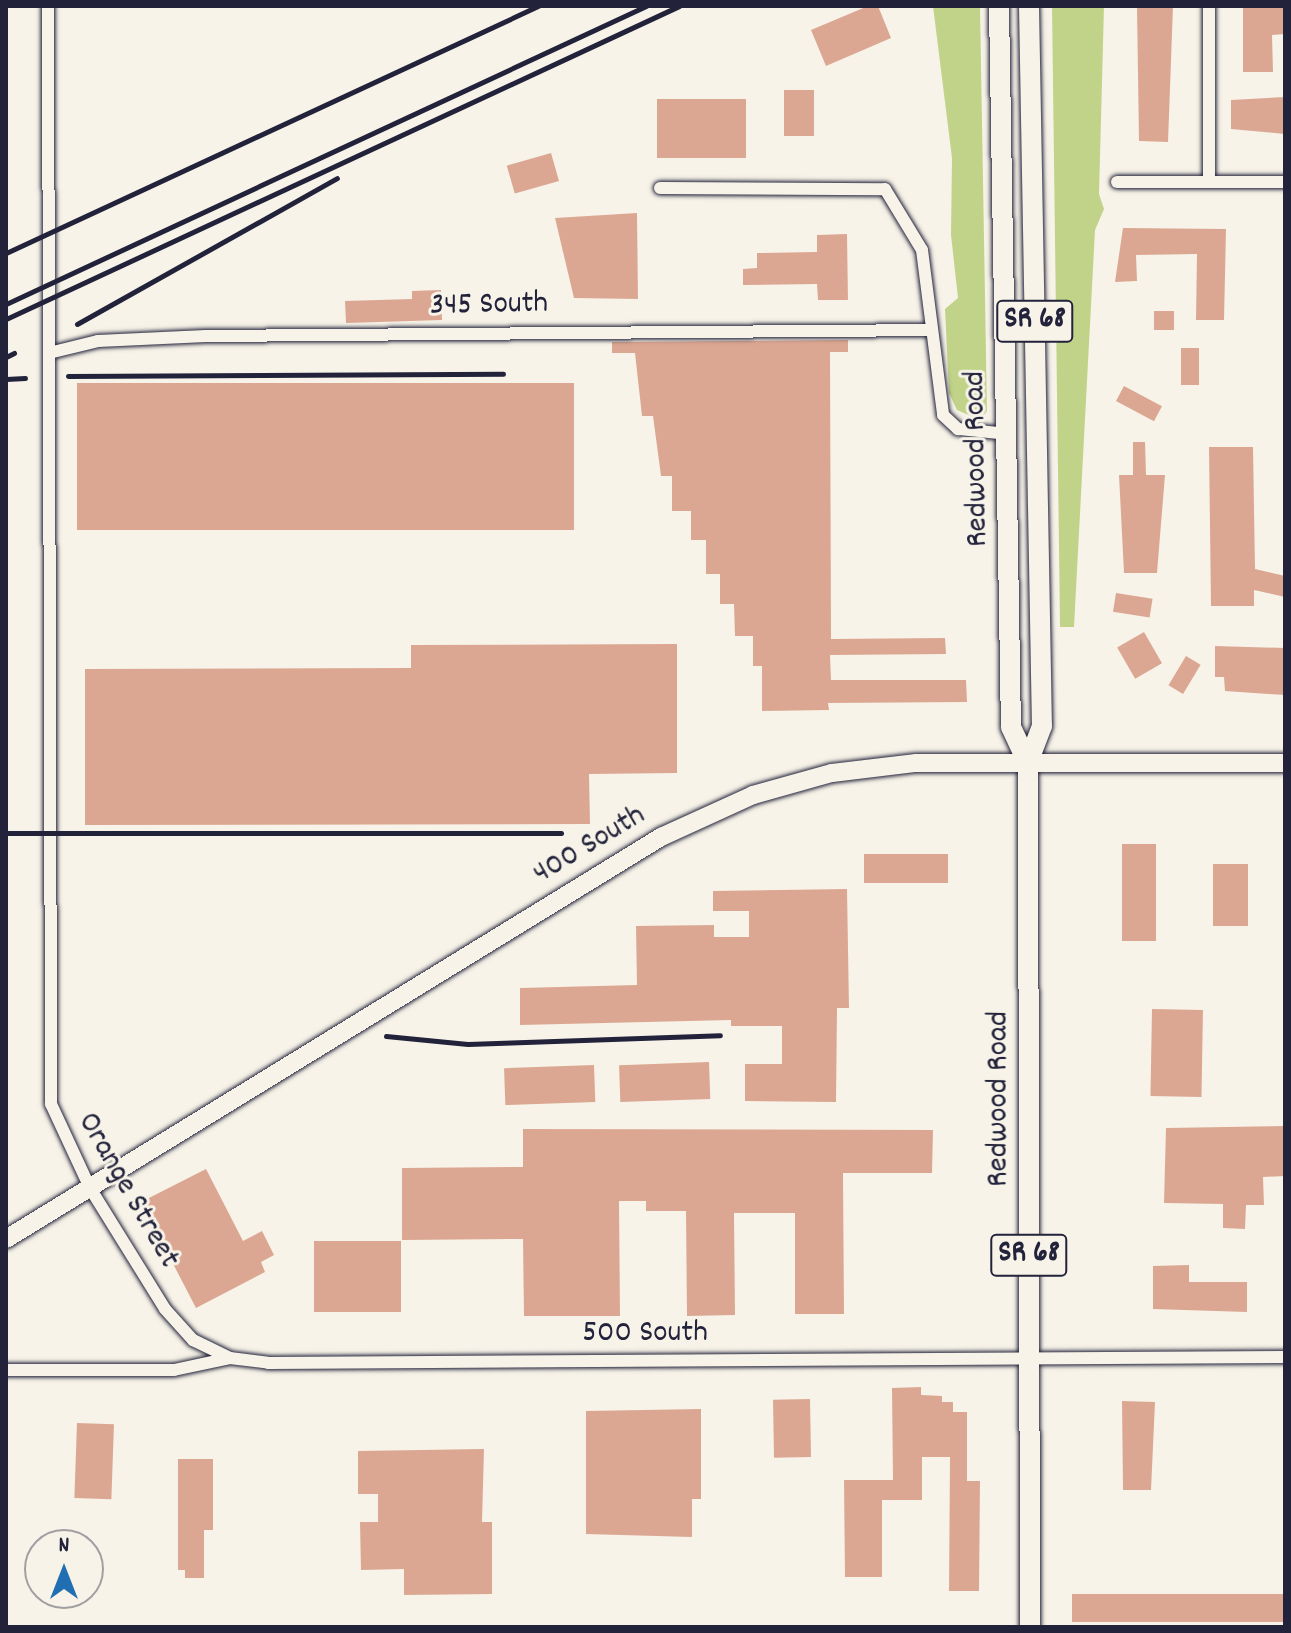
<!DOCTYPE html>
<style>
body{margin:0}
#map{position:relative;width:1291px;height:1633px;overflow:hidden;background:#f7f3e8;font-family:Dekko,sans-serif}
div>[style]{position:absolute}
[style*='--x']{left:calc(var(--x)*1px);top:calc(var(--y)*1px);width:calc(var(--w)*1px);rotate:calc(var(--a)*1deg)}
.green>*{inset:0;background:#c1d388}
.building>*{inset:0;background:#dca792;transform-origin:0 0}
.roads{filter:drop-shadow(0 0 2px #22223b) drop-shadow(0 0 2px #22223b)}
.street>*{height:12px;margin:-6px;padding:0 6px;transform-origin:6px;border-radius:6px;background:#f7f3e8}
.secondary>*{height:18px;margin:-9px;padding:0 9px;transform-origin:9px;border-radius:9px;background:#f7f3e8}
.primary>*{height:20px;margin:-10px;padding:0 10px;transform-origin:10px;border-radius:10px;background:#f7f3e8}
.rail>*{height:5px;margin:-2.5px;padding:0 2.5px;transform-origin:2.5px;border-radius:2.5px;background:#22223b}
span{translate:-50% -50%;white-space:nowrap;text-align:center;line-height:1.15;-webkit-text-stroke:6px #f7f3e8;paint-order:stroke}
.shield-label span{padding:2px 6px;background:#f7f3e8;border:2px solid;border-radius:6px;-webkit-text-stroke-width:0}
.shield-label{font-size:30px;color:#22223b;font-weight:700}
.street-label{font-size:32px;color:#22223b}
.frame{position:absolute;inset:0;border:8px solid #22223b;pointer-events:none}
.north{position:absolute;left:24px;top:1529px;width:80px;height:80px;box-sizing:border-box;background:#f7f3e8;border:2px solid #a29fa3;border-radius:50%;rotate:0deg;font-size:22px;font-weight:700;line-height:32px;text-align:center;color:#22223b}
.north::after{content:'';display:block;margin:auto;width:28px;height:36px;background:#1f6fb2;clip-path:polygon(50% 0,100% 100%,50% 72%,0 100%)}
</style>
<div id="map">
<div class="green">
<i style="clip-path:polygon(933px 6px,980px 6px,987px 411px,980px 420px,957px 410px,949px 393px,945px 309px,958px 298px,951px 235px,952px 158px)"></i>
<i style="clip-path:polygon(1052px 6px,1104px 6px,1099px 194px,1104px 209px,1095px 230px,1074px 627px,1060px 627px)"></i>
</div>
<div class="building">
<i style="clip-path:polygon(868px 6px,878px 6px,891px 38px,826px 66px,811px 30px)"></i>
<i style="clip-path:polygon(1137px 6px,1173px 6px,1168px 142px,1139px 141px)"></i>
<i style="clip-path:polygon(1285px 6px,1285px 34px,1272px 35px,1273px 72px,1243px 72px,1243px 7px)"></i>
<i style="left:784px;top:90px;width:30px;height:46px"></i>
<i style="clip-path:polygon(1285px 97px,1285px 134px,1231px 129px,1231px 100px)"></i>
<i style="left:657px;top:99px;width:89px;height:59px"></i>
<i style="left:551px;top:153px;width:29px;height:46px;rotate:74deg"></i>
<i style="clip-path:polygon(637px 213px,638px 299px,574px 298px,555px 218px)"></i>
<i style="clip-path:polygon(1123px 228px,1226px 229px,1224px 320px,1196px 320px,1197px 254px,1136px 255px,1137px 281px,1115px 282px)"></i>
<i style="clip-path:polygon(847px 234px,848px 300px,818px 300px,817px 284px,743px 285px,743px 269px,757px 268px,757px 253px,817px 252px,817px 235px)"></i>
<i style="clip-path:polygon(441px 290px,442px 320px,346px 323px,345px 301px,412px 299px,412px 291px)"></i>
<i style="left:1154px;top:311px;width:20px;height:19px"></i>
<i style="clip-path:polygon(848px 340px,848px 352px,830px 352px,831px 639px,945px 638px,946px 654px,830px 655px,831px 680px,966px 680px,967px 702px,828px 703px,829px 710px,762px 711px,762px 666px,753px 666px,753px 636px,735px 636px,734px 604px,720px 604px,720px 574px,706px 574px,706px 540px,691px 540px,691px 511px,672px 511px,672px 476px,661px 476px,653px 416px,642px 416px,635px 353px,612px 353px,612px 342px)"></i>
<i style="left:1181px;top:348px;width:18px;height:37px"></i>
<i style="left:574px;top:383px;width:147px;height:497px;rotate:90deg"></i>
<i style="left:1124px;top:386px;width:43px;height:17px;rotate:28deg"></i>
<i style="clip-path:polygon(1133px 442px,1145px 442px,1146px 475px,1165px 475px,1157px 573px,1124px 573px,1119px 475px,1133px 475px)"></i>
<i style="clip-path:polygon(1209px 447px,1253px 447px,1255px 569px,1285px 576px,1285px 597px,1254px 590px,1254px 606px,1211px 606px)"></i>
<i style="left:1116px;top:593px;width:37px;height:19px;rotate:9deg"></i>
<i style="left:1144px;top:632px;width:36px;height:31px;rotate:60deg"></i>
<i style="clip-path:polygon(677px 644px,677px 773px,589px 774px,590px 824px,85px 825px,85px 669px,411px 668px,411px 645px)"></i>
<i style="clip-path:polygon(1215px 646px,1285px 648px,1285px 695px,1225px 691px,1224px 677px,1215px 677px)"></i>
<i style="left:1186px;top:656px;width:17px;height:34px;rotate:31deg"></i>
<i style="left:1122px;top:844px;width:34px;height:97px"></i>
<i style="left:864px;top:854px;width:84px;height:29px"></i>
<i style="left:1213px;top:864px;width:35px;height:62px"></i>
<i style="clip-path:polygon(847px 889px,849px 1008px,837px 1008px,836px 1102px,745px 1101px,745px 1064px,782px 1064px,782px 1026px,731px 1026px,731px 1020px,520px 1025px,520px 988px,637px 985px,636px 926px,714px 925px,714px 937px,749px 937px,749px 911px,713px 911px,713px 891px)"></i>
<i style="left:1152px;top:1009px;width:51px;height:87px;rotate:1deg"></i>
<i style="left:709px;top:1062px;width:37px;height:90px;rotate:88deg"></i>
<i style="left:594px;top:1065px;width:37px;height:90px;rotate:88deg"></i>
<i style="clip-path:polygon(1285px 1126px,1285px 1176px,1263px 1177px,1264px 1205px,1246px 1205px,1245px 1229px,1223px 1228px,1223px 1204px,1164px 1203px,1166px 1128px)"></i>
<i style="clip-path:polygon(523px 1129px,933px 1130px,932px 1173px,843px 1173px,844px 1314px,795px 1314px,795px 1213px,734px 1213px,735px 1315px,687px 1316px,686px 1211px,646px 1211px,646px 1201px,619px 1201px,620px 1316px,524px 1316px,523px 1239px,402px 1240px,402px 1168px,523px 1167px)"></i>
<i style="clip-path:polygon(206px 1169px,243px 1241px,262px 1231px,274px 1255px,261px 1262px,265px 1272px,196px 1308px,141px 1202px)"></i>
<i style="left:401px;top:1241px;width:71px;height:87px;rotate:90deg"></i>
<i style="clip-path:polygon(1189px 1265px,1189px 1282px,1247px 1282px,1247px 1312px,1153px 1309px,1153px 1266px)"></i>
<i style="clip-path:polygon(921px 1387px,921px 1395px,942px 1396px,942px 1402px,953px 1402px,953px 1412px,967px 1412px,967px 1481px,980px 1481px,979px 1591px,949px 1591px,950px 1457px,922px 1457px,922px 1500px,882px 1500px,882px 1577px,845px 1577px,844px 1480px,893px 1480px,892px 1388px)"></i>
<i style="left:810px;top:1399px;width:58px;height:37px;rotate:89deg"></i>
<i style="clip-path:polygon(1122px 1401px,1155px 1402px,1151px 1490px,1123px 1490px)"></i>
<i style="clip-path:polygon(701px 1409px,701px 1499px,692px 1499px,692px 1537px,586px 1534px,586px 1411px)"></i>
<i style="left:77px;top:1423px;width:37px;height:75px;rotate:2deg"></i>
<i style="clip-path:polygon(484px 1449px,482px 1522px,492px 1522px,492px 1594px,404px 1595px,404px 1569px,361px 1570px,360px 1522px,378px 1522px,378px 1494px,358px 1494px,358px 1451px)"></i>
<i style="clip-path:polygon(178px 1459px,213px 1459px,213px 1530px,204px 1530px,204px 1578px,185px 1578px,185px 1570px,178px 1570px)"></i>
<i style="left:1285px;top:1594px;width:28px;height:213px;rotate:90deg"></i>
</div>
<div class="roads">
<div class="street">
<i style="--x:48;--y:6;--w:1098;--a:89.84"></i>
<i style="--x:51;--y:1104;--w:93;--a:65.1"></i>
<i style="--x:90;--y:1188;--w:142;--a:58.2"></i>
<i style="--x:165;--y:1309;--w:42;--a:47.9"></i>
<i style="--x:193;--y:1340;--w:41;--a:25.9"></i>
<i style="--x:1209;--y:6;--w:176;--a:90"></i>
<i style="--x:1117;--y:182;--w:168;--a:0"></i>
<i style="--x:660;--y:188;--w:225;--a:0.3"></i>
<i style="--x:885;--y:189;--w:71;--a:58.8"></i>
<i style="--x:922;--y:250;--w:166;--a:82.7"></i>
<i style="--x:943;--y:415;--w:21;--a:43"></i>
<i style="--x:958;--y:429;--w:50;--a:5.7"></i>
<i style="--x:49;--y:353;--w:50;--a:-13.8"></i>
<i style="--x:98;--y:341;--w:108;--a:-2.7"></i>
<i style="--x:206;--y:336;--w:725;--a:-0.47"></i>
<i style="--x:6;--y:1370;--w:168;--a:0"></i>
<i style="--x:174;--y:1370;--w:57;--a:-12.1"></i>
<i style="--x:230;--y:1358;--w:38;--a:7"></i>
<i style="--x:268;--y:1363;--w:1017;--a:-0.34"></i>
</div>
<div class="secondary">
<i style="--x:6;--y:1239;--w:769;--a:-31.54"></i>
<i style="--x:661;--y:837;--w:101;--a:-24.5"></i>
<i style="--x:753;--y:795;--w:82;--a:-15.6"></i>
<i style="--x:832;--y:773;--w:85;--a:-6.8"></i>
<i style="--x:916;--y:763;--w:369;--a:0"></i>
</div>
<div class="primary">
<i style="--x:999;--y:6;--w:721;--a:89.05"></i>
<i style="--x:1011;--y:727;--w:40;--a:65"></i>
<i style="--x:1029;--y:6;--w:720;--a:88.97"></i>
<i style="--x:1042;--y:726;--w:40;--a:111"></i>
<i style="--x:1028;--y:763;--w:864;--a:89.87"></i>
</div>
</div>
<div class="rail">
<i style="--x:6;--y:253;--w:587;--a:-24.9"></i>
<i style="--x:6;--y:304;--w:706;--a:-24.97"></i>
<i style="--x:6;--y:319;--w:742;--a:-24.94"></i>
<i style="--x:77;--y:324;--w:298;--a:-29.3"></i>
<i style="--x:6;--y:357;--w:9;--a:-27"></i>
<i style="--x:68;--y:376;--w:435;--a:-0.3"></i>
<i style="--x:6;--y:379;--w:19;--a:-3"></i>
<i style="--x:6;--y:833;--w:555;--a:0"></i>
<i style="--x:386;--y:1036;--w:82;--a:5.6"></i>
<i style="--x:468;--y:1044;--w:252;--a:-2"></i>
</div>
<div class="shield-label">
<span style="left:1035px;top:321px">SR 68</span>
<span style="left:1029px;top:1255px">SR 68</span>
</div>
<div class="street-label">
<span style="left:489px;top:306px;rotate:-1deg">345 South</span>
<span style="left:978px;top:459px;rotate:-91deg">Redwood Road</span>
<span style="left:590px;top:846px;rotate:-31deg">400 South</span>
<span style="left:1000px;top:1099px;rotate:-90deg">Redwood Road</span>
<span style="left:127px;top:1191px;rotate:60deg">Orange Street</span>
<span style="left:645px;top:1334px">500 South</span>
</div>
<div class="frame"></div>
<div class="north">N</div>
</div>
